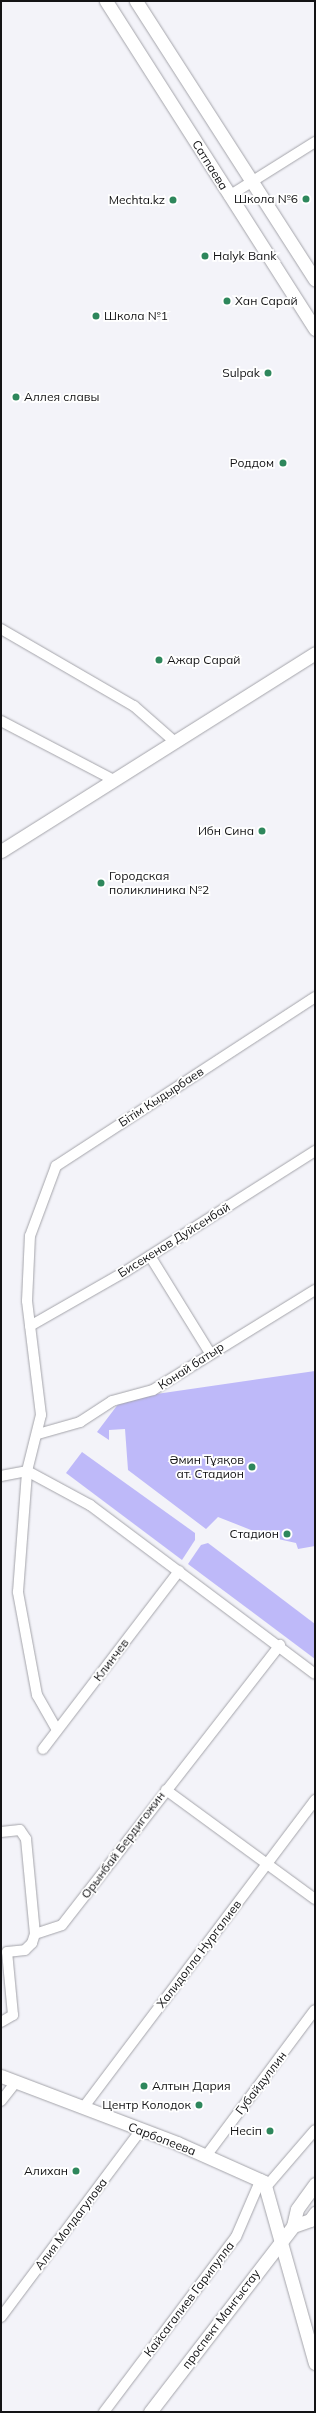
<!DOCTYPE html>
<meta charset="utf-8">
<style>
body{margin:0}
#map{position:relative;width:316px;height:2413px;overflow:hidden;background:#f3f3f9;font-family:Mulish,sans-serif}
div>[style]{position:absolute}
[style*='--x']{left:calc(var(--x)*1px);top:calc(var(--y)*1px);width:calc(var(--w)*1px);rotate:calc(var(--a)*1deg)}
.green>*{inset:0;background:#beb9f9}
.roads{filter:drop-shadow(0 0 1px #a4a4aa) drop-shadow(0 0 1px #a4a4aa)}
.minor>*{height:10px;margin:-5px;padding:0 5px;transform-origin:5px;border-radius:5px;background:#fff}
.tertiary>*{height:13px;margin:-6.5px;padding:0 6.5px;transform-origin:6.5px;border-radius:6.5px;background:#fff}
.dots>*{width:11px;height:11px;translate:-50% -50%;box-sizing:border-box;border:2px solid #fff;border-radius:50%}
span{translate:-50% -50%;white-space:nowrap;text-align:center;line-height:1.15;-webkit-text-stroke:3.5px #fff;paint-order:stroke}
.street-label{font-size:12px;color:#131315}
.poi-label{font-size:12px;color:#131315}
.right{translate:-100% -50%;text-align:right}
.left{translate:0 -50%;text-align:left}
.frame{position:absolute;inset:0;border:2px solid #131315;pointer-events:none}
</style>
<div id="map">
<div class="green">
<i style="clip-path:polygon(315px 1371px,315px 1546px,298px 1549px,296px 1543px,269px 1537px,218px 1517px,206px 1529px,128px 1470px,125px 1429px,109px 1430px,109px 1440px,97px 1432px,122px 1399px)"></i>
<i style="clip-path:polygon(82px 1452px,195px 1533px,195px 1540px,182px 1560px,66px 1473px)"></i>
<i style="clip-path:polygon(208px 1543px,315px 1624px,315px 1659px,188px 1564px,201px 1545px)"></i>
</div>
<div class="roads">
<div class="minor">
<i style="--x:229;--y:196;--w:102;--a:-32.1"></i>
<i style="--x:1;--y:629;--w:154;--a:30.1"></i>
<i style="--x:134;--y:706;--w:53;--a:41.2"></i>
<i style="--x:1;--y:721;--w:127;--a:27.6"></i>
<i style="--x:150;--y:1256;--w:114;--a:58.3"></i>
<i style="--x:30;--y:1326;--w:111;--a:-29.8"></i>
<i style="--x:126;--y:1271;--w:224;--a:-32.4"></i>
<i style="--x:38;--y:1434;--w:44;--a:-15.9"></i>
<i style="--x:80;--y:1422;--w:38;--a:-33"></i>
<i style="--x:112;--y:1401;--w:42;--a:-15"></i>
<i style="--x:153;--y:1390;--w:190;--a:-31.7"></i>
<i style="--x:1;--y:1476;--w:26;--a:-11"></i>
<i style="--x:27;--y:1471;--w:72;--a:28.4"></i>
<i style="--x:90;--y:1505;--w:281;--a:36.9"></i>
<i style="--x:57;--y:1730;--w:40;--a:-119.7"></i>
<i style="--x:37;--y:1695;--w:105;--a:-100.5"></i>
<i style="--x:18;--y:1592;--w:121;--a:-85.7"></i>
<i style="--x:27;--y:1471;--w:58;--a:-76"></i>
<i style="--x:41;--y:1415;--w:115;--a:-97"></i>
<i style="--x:27;--y:1301;--w:65;--a:-87.4"></i>
<i style="--x:30;--y:1236;--w:75;--a:-69.6"></i>
<i style="--x:56;--y:1166;--w:309;--a:-33.1"></i>
<i style="--x:43;--y:1749;--w:224;--a:-52.6"></i>
<i style="--x:166;--y:1790;--w:185;--a:36.2"></i>
<i style="--x:1;--y:1832;--w:19;--a:-6"></i>
<i style="--x:20;--y:1830;--w:11;--a:56"></i>
<i style="--x:26;--y:1839;--w:95;--a:84.6"></i>
<i style="--x:35;--y:1934;--w:28;--a:-18"></i>
<i style="--x:62;--y:1925;--w:355;--a:-52.1"></i>
<i style="--x:1;--y:2022;--w:14;--a:-30"></i>
<i style="--x:13;--y:2015;--w:63;--a:-95.4"></i>
<i style="--x:7;--y:1952;--w:18;--a:-6"></i>
<i style="--x:25;--y:1950;--w:10;--a:-45"></i>
<i style="--x:32;--y:1943;--w:9;--a:-72"></i>
<i style="--x:1;--y:2101;--w:24;--a:-52"></i>
<i style="--x:83;--y:2108;--w:386;--a:-53"></i>
<i style="--x:206;--y:2156;--w:182;--a:-53.3"></i>
<i style="--x:266;--y:2187;--w:75;--a:-49.3"></i>
<i style="--x:1;--y:2317;--w:232;--a:-53.2"></i>
<i style="--x:104;--y:2412;--w:219;--a:-53"></i>
<i style="--x:236;--y:2237;--w:63;--a:-66.7"></i>
</div>
<div class="tertiary">
<i style="--x:106;--y:1;--w:389;--a:57.5"></i>
<i style="--x:136;--y:1;--w:331;--a:57.3"></i>
<i style="--x:1;--y:851;--w:371;--a:-32.2"></i>
<i style="--x:1;--y:2076;--w:188;--a:20.8"></i>
<i style="--x:177;--y:2143;--w:95;--a:24.1"></i>
<i style="--x:264;--y:2182;--w:188;--a:74.3"></i>
<i style="--x:293;--y:2226;--w:17;--a:-77"></i>
<i style="--x:297;--y:2209;--w:31;--a:-54"></i>
<i style="--x:293;--y:2226;--w:18;--a:-19"></i>
<i style="--x:310;--y:2220;--w:9;--a:-54"></i>
<i style="--x:150;--y:2412;--w:235;--a:-52.4"></i>
</div>
</div>
<div class="dots">
<i style="left:306px;top:199px;background:#2e875c"></i>
<i style="left:173px;top:200px;background:#2e875c"></i>
<i style="left:205px;top:256px;background:#2e875c"></i>
<i style="left:227px;top:301px;background:#2e875c"></i>
<i style="left:96px;top:316px;background:#2e875c"></i>
<i style="left:268px;top:373px;background:#2e875c"></i>
<i style="left:16px;top:397px;background:#2e875c"></i>
<i style="left:283px;top:463px;background:#2e875c"></i>
<i style="left:159px;top:660px;background:#2e875c"></i>
<i style="left:262px;top:831px;background:#2e875c"></i>
<i style="left:101px;top:883px;background:#2e875c"></i>
<i style="left:252px;top:1467px;background:#2e875c"></i>
<i style="left:287px;top:1534px;background:#2e875c"></i>
<i style="left:144px;top:2086px;background:#2e875c"></i>
<i style="left:199px;top:2105px;background:#2e875c"></i>
<i style="left:270px;top:2131px;background:#2e875c"></i>
<i style="left:76px;top:2171px;background:#2e875c"></i>
</div>
<div class="street-label">
<span style="left:210px;top:165px;rotate:58deg">Сатпаева</span>
<span style="left:161px;top:1097px;rotate:-33deg">Бiтiм Кыдырбаев</span>
<span style="left:174px;top:1240px;rotate:-32deg">Бисекенов Дуйсенбай</span>
<span style="left:191px;top:1366px;rotate:-33deg">Конай батыр</span>
<span style="left:111px;top:1660px;rotate:-53deg">Клинчев</span>
<span style="left:123px;top:1845px;rotate:-53deg">Орынбай Бердигожин</span>
<span style="left:199px;top:1954px;rotate:-53deg">Халидолла Нургалиев</span>
<span style="left:261px;top:2083px;rotate:-53deg">Губайдуллин</span>
<span style="left:162px;top:2139px;rotate:21deg">Сарбопеева</span>
<span style="left:71px;top:2224px;rotate:-53deg">Алия Молдагулова</span>
<span style="left:189px;top:2299px;rotate:-53deg">Кайсагалиев Гарипулла</span>
<span style="left:221px;top:2319px;rotate:-53deg">проспект Мангыстау</span>
</div>
<div class="poi-label">
<span class="right" style="left:298px;top:199px">Школа №6</span>
<span class="right" style="left:165px;top:200px">Mechta.kz</span>
<span class="left" style="left:213px;top:256px">Halyk Bank</span>
<span class="left" style="left:235px;top:301px">Хан Сарай</span>
<span class="left" style="left:104px;top:316px">Школа №1</span>
<span class="right" style="left:260px;top:373px">Sulpak</span>
<span class="left" style="left:24px;top:397px">Аллея славы</span>
<span class="right" style="left:274px;top:463px">Роддом</span>
<span class="left" style="left:167px;top:660px">Ажар Сарай</span>
<span class="right" style="left:254px;top:831px">Ибн Сина</span>
<span class="left" style="left:109px;top:883px">Городская<br>поликлиника №2</span>
<span class="right" style="left:244px;top:1467px">Әмин Тұяқов<br>ат. Стадион</span>
<span class="right" style="left:279px;top:1534px">Стадион</span>
<span class="left" style="left:152px;top:2086px">Алтын Дария</span>
<span class="right" style="left:191px;top:2105px">Центр Колодок</span>
<span class="right" style="left:262px;top:2131px">Несіп</span>
<span class="right" style="left:68px;top:2171px">Алихан</span>
</div>
<div class="frame"></div>
</div>
